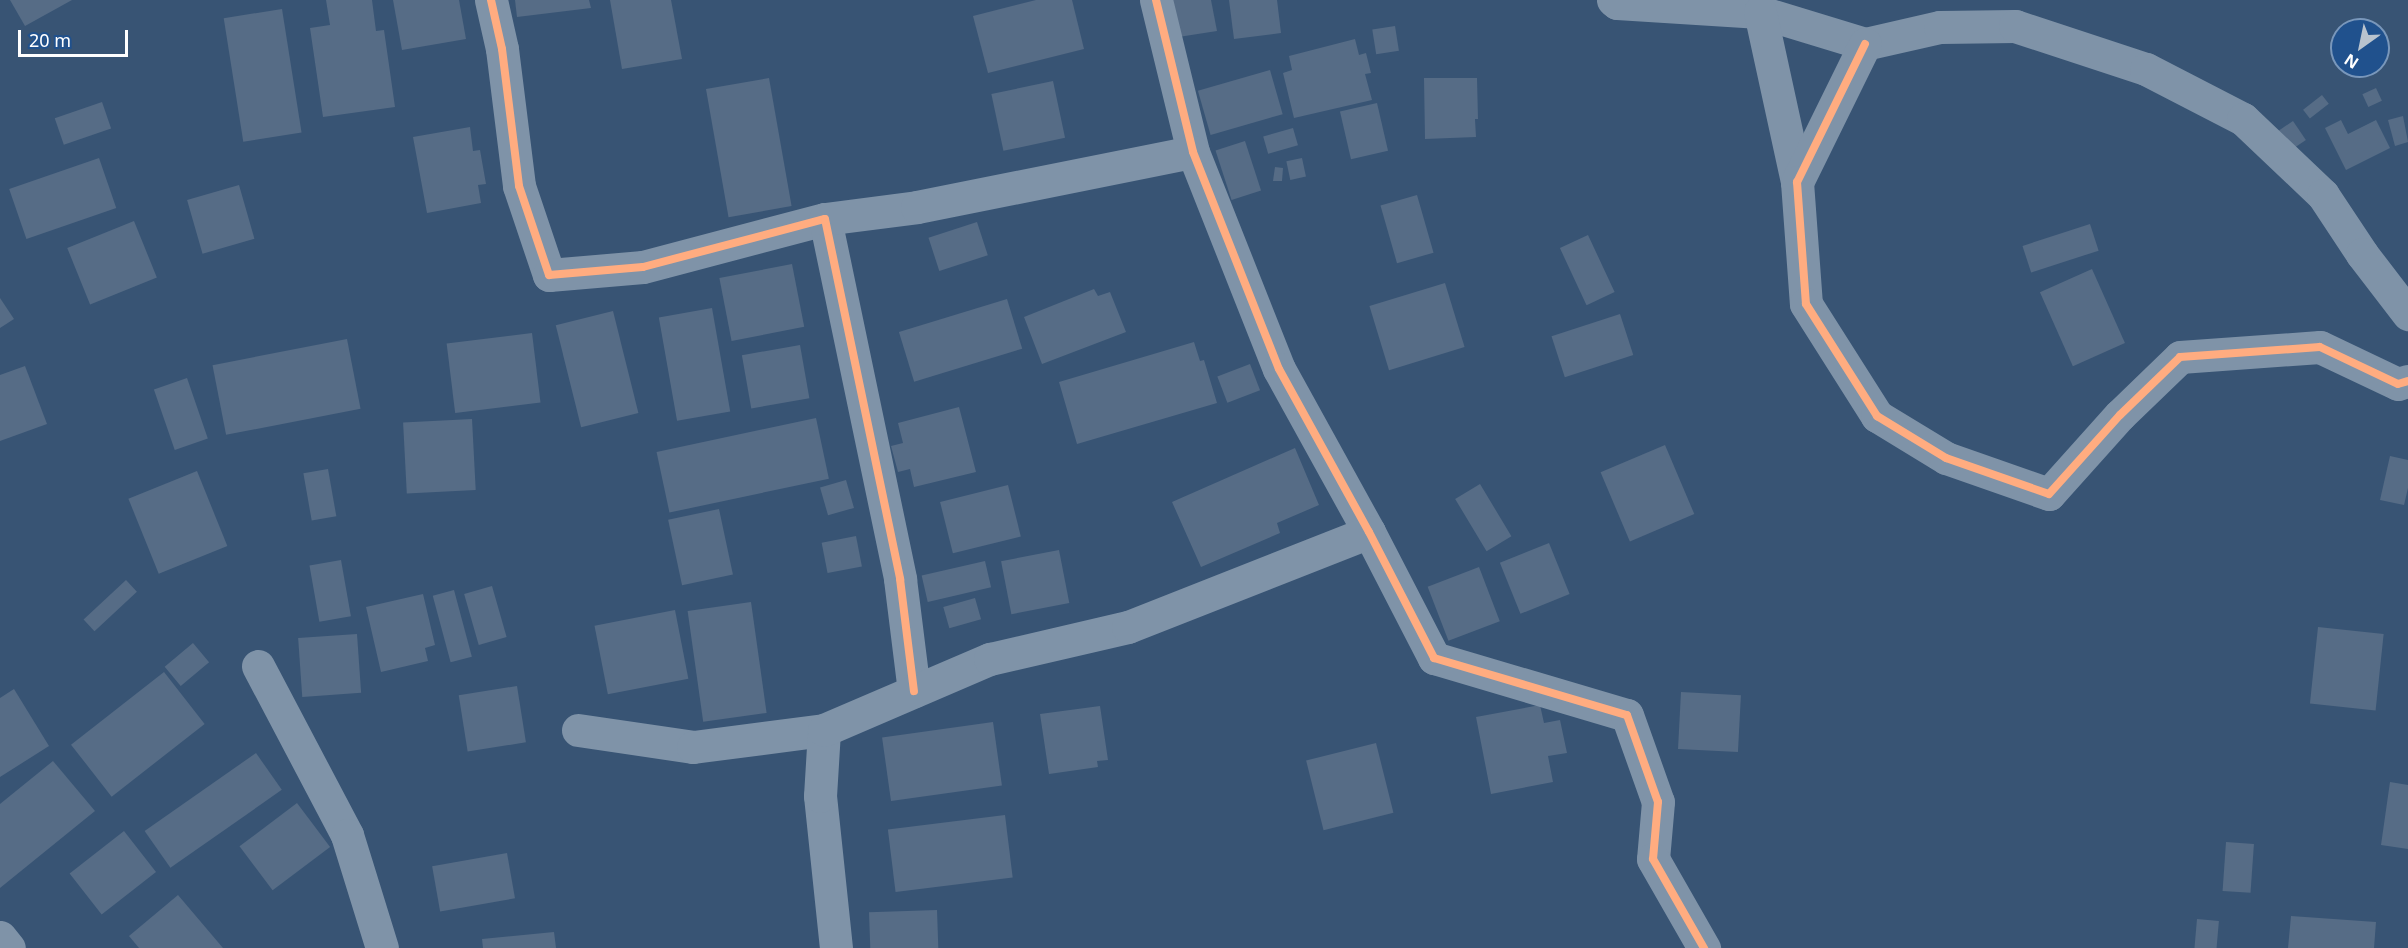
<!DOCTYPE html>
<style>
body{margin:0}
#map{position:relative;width:2408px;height:948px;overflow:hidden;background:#385474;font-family:"Noto Sans",sans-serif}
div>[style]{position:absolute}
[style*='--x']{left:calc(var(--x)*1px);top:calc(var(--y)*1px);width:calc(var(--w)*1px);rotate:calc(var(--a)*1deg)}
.building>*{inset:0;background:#566c86;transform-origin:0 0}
.minor>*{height:33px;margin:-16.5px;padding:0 16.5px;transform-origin:16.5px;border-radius:16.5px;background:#7f93a8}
.cycleway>*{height:8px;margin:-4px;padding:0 4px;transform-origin:4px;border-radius:4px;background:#ffac80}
span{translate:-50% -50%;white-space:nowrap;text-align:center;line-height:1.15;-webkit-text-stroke:4.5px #20518d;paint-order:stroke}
.north{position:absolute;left:2330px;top:18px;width:60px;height:60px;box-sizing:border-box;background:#20518d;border:2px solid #7997bb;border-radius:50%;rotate:213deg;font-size:16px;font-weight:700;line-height:24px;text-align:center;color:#fff}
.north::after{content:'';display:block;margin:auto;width:21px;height:27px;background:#b9c3ce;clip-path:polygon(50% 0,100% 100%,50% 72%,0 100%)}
.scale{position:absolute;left:18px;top:30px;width:110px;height:27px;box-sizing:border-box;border:3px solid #fff;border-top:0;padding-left:8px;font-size:18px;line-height:21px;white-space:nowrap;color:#fff;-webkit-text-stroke:4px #20518d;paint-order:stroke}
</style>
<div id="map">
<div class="building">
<i style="clip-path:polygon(10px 0,72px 0,25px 26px)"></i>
<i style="clip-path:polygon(326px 0,372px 0,376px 31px,384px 30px,395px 107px,323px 117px,310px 28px,330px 25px)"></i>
<i style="clip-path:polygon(393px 0,459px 0,466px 39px,402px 50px)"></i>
<i style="clip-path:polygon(515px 0,589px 0,591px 8px,517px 17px)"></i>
<i style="clip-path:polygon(610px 0,671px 0,682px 59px,622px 69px)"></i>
<i style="clip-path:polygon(1036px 0,1072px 0,1084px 49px,988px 73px,973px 16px)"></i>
<i style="clip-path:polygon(1165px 0,1211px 0,1217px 31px,1172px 38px)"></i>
<i style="clip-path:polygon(1229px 0,1277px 0,1281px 33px,1234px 39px)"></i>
<i style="left:282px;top:9px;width:125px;height:59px;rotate:81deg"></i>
<i style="left:1395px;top:26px;width:25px;height:23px;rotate:81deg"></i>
<i style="clip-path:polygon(1355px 39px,1359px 55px,1366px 53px,1371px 73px,1365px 74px,1372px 100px,1294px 118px,1283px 73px,1292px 70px,1289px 56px)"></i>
<i style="left:1270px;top:70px;width:46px;height:75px;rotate:74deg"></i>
<i style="left:769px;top:78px;width:130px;height:64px;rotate:80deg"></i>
<i style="clip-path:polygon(1424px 78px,1477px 78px,1478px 119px,1475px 119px,1476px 137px,1425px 139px)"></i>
<i style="left:1053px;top:81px;width:58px;height:63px;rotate:78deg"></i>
<i style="left:2376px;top:88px;width:14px;height:15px;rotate:65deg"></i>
<i style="left:2322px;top:95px;width:11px;height:24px;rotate:52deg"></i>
<i style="left:102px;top:102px;width:28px;height:50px;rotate:71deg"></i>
<i style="left:1377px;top:103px;width:49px;height:38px;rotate:77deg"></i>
<i style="clip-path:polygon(2403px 116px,2408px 142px,2395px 146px,2388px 120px)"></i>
<i style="clip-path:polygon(2341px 120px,2348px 134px,2376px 120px,2390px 148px,2346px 170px,2325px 128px)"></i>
<i style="left:2293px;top:121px;width:23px;height:20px;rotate:56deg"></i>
<i style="clip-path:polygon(470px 127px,473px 151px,480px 150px,486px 184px,478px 185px,481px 203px,427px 213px,413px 137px)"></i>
<i style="left:1293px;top:128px;width:18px;height:31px;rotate:74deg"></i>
<i style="left:1245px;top:141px;width:52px;height:31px;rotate:72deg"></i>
<i style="left:99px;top:158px;width:53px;height:95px;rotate:71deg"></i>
<i style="left:1302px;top:158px;width:19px;height:16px;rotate:78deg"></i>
<i style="clip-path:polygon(1275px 167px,1283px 168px,1282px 181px,1273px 181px)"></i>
<i style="left:239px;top:185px;width:56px;height:54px;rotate:74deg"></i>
<i style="left:1417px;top:195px;width:60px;height:38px;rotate:74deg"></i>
<i style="left:134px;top:221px;width:61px;height:72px;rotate:68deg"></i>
<i style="left:977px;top:222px;width:35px;height:51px;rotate:72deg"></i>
<i style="left:2090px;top:224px;width:28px;height:71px;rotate:72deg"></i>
<i style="left:1588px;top:235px;width:63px;height:31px;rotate:65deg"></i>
<i style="left:792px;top:264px;width:64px;height:74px;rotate:79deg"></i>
<i style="left:2092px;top:269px;width:81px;height:57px;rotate:66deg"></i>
<i style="left:1445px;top:283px;width:67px;height:79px;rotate:73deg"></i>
<i style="clip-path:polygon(1094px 289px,1098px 296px,1110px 292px,1126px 332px,1042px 364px,1024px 317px)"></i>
<i style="clip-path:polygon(0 298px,14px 319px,0 328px)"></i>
<i style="left:1007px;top:299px;width:52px;height:113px;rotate:73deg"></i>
<i style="left:712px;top:308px;width:105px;height:54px;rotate:80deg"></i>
<i style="left:613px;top:311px;width:105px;height:59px;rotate:76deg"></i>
<i style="left:1620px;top:314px;width:43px;height:72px;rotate:72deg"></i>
<i style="left:532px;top:333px;width:70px;height:86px;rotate:83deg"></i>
<i style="left:347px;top:339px;width:71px;height:137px;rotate:79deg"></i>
<i style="clip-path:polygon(1194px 342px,1200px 361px,1204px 360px,1217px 403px,1077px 444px,1059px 382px)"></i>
<i style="left:800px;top:345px;width:54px;height:59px;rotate:80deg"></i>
<i style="left:1250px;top:364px;width:28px;height:35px;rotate:69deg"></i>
<i style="clip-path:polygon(25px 366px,47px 424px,0 441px,0 375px)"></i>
<i style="left:187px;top:378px;width:64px;height:35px;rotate:71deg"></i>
<i style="clip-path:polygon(959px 407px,976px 472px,914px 487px,910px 469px,898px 472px,891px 446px,903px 443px,898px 423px)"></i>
<i style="left:816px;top:418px;width:62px;height:163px;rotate:78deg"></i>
<i style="left:472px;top:419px;width:71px;height:69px;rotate:87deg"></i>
<i style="left:1665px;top:445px;width:75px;height:70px;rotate:67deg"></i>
<i style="clip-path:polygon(1295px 448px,1319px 505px,1277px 523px,1280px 533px,1201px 567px,1172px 502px)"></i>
<i style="clip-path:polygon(2390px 456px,2408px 460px,2408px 488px,2404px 505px,2380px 500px)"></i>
<i style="left:328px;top:469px;width:48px;height:25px;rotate:80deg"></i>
<i style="left:197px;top:471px;width:81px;height:74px;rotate:68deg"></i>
<i style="left:846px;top:480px;width:29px;height:27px;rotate:74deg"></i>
<i style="left:1480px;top:484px;width:61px;height:29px;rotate:59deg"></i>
<i style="left:1008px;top:485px;width:53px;height:70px;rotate:76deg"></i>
<i style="left:719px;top:509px;width:67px;height:52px;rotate:78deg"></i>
<i style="left:856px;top:536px;width:31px;height:35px;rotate:79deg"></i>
<i style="left:1549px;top:543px;width:55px;height:53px;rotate:68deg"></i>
<i style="left:1059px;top:550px;width:54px;height:59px;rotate:79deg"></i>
<i style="left:341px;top:560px;width:57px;height:32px;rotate:80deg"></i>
<i style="left:985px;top:561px;width:27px;height:65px;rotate:77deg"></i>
<i style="left:1479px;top:567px;width:58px;height:55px;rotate:69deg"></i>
<i style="left:126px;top:580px;width:16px;height:58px;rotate:47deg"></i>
<i style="left:492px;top:586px;width:53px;height:29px;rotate:74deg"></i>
<i style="left:454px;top:590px;width:69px;height:22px;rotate:75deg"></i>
<i style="clip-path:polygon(423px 594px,435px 645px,425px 648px,428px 661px,381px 672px,366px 607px)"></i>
<i style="left:975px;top:598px;width:22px;height:33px;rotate:74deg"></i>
<i style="left:751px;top:602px;width:112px;height:64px;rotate:82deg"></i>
<i style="left:675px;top:610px;width:70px;height:82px;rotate:79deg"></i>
<i style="left:2318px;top:627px;width:66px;height:77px;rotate:6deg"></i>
<i style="left:357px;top:634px;width:59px;height:59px;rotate:86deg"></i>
<i style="left:193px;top:643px;width:25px;height:37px;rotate:50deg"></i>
<i style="left:164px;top:672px;width:66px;height:118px;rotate:52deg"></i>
<i style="left:517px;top:686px;width:57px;height:59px;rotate:81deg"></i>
<i style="clip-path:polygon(14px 689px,49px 746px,0 777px,0 698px)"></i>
<i style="left:1681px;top:692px;width:60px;height:57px;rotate:3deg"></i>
<i style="clip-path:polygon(1540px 705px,1544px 723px,1560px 720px,1567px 753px,1548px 756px,1553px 782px,1491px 794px,1476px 717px)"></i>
<i style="clip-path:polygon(1100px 706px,1108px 760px,1097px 761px,1098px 767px,1049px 774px,1040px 714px)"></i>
<i style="left:993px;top:722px;width:64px;height:112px;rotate:82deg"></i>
<i style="left:1376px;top:743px;width:72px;height:72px;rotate:76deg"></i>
<i style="left:256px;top:753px;width:45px;height:136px;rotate:55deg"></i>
<i style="clip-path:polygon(53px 761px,95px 811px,0 888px,0 804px)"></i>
<i style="clip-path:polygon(2390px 782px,2408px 785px,2408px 849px,2381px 845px)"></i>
<i style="left:297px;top:803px;width:55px;height:72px;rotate:53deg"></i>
<i style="left:1005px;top:815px;width:63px;height:118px;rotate:83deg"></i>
<i style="left:124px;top:831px;width:52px;height:69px;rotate:52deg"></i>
<i style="left:2226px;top:842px;width:28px;height:49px;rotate:4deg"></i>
<i style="left:507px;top:853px;width:46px;height:76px;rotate:80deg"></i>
<i style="clip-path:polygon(178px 895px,223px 948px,139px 948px,129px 936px)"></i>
<i style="left:937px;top:910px;width:38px;height:68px;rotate:88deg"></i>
<i style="clip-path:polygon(2291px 916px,2376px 922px,2374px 948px,2288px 948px)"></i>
<i style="left:2197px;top:919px;width:22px;height:29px;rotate:5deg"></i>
<i style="clip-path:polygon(554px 932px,556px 948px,483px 948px,482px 939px)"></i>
</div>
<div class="minor">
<i style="--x:491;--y:0;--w:50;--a:77.3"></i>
<i style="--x:502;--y:49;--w:138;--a:82.9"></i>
<i style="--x:519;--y:186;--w:94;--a:71.4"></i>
<i style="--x:549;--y:275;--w:94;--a:-4.9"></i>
<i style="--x:643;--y:267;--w:188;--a:-14.8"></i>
<i style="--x:825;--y:219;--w:368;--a:78.2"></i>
<i style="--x:900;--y:579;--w:113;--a:82.9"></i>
<i style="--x:1156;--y:0;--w:156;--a:76.3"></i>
<i style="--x:1193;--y:152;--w:233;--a:68.4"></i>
<i style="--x:1279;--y:369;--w:186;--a:61.1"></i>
<i style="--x:1369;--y:532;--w:142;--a:62.7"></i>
<i style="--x:1434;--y:658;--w:201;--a:16.5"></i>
<i style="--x:1627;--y:715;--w:92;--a:70.4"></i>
<i style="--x:1658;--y:802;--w:57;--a:95"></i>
<i style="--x:1653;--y:859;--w:103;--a:60.2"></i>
<i style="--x:1613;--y:0;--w:5;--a:37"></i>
<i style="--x:1617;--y:3;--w:143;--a:3.6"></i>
<i style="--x:1760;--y:12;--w:110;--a:16.9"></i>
<i style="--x:1865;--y:44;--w:77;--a:-12.8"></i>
<i style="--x:1940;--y:27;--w:75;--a:-0.8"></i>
<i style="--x:2015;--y:26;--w:138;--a:18.2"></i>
<i style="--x:2146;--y:69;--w:109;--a:27.3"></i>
<i style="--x:2243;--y:119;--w:110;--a:43.5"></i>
<i style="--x:2323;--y:195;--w:71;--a:56.5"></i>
<i style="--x:2362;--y:254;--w:76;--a:52.5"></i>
<i style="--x:1760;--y:12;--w:174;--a:77.7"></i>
<i style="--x:1865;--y:44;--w:154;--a:116.2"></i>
<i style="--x:1797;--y:182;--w:122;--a:85.8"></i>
<i style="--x:1806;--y:304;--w:133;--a:57.6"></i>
<i style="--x:1877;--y:416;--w:81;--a:31.3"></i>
<i style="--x:1946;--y:458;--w:109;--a:19.3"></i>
<i style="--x:2049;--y:494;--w:106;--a:-48.1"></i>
<i style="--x:2120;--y:415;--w:83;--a:-44"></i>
<i style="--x:2180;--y:357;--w:140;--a:-4.1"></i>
<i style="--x:2320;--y:347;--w:86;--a:25.4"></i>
<i style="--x:2398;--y:384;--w:10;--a:-17"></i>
<i style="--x:825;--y:219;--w:93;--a:-7.4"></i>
<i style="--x:917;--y:207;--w:281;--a:-11.3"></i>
<i style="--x:258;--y:666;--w:191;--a:62.2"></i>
<i style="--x:347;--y:835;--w:118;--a:72.8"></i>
<i style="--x:578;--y:730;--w:116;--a:8.4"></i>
<i style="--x:693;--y:747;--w:132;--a:-7.4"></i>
<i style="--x:0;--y:937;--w:14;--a:51"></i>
<i style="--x:836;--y:948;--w:153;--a:-96"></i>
<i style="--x:820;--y:796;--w:66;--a:-86.5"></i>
<i style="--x:824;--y:730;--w:181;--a:-23.2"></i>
<i style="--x:990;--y:659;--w:142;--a:-13.1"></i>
<i style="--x:1128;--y:627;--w:259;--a:-21.5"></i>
</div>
<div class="cycleway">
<i style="--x:491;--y:0;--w:50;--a:77.3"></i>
<i style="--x:502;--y:49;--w:138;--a:82.9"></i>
<i style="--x:519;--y:186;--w:94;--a:71.4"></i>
<i style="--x:549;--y:275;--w:94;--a:-4.9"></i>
<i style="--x:643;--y:267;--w:188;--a:-14.8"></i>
<i style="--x:825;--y:219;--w:368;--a:78.2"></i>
<i style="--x:900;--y:579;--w:113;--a:82.9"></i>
<i style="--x:1156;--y:0;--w:156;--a:76.3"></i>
<i style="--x:1193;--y:152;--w:233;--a:68.4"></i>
<i style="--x:1279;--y:369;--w:186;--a:61.1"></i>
<i style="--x:1369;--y:532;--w:142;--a:62.7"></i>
<i style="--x:1434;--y:658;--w:201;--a:16.5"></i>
<i style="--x:1627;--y:715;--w:92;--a:70.4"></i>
<i style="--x:1658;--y:802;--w:57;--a:95"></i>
<i style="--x:1653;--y:859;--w:103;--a:60.2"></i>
<i style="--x:1865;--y:44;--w:154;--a:116.2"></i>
<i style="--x:1797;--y:182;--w:122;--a:85.8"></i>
<i style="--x:1806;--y:304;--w:133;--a:57.6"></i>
<i style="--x:1877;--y:416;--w:81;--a:31.3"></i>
<i style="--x:1946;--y:458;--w:109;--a:19.3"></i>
<i style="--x:2049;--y:494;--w:106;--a:-48.1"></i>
<i style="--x:2120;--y:415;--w:83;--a:-44"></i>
<i style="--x:2180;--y:357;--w:140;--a:-4.1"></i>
<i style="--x:2320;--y:347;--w:86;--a:25.4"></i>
<i style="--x:2398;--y:384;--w:10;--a:-17"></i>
</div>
<div class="north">N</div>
<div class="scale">20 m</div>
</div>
